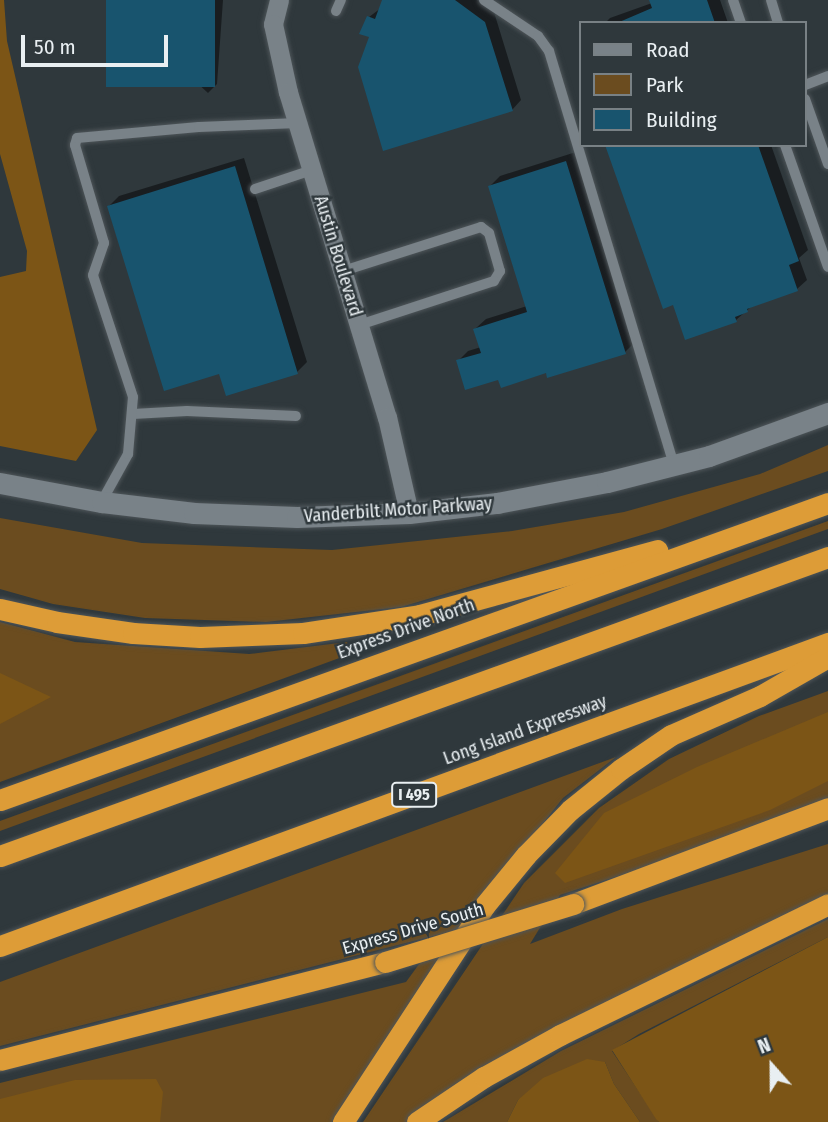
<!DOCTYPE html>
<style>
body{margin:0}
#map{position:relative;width:828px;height:1122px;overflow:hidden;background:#2f383c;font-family:"Fira Sans Condensed",sans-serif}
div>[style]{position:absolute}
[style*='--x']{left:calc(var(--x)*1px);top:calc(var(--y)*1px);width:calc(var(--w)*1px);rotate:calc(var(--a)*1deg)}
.green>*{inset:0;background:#6b4c1f}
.forest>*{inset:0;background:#7c5516}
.shadow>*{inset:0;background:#0007}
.building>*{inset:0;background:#18546e;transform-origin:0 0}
.roads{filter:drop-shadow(0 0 2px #4e5559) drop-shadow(0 0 2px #4e5559)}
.lane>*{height:10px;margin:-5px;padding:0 5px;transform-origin:5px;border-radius:5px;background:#798288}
.street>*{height:19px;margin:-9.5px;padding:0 9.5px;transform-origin:9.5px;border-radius:9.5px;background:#798288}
.secondary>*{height:21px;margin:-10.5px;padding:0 10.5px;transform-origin:10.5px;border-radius:10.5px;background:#798288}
.highway>*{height:21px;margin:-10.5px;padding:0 10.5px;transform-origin:10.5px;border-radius:10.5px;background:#dd9c37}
.bridges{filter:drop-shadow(0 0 2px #4e5559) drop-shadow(0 0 2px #4e5559)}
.highway-bridge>*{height:21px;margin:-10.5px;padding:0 10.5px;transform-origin:10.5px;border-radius:10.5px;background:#dd9c37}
span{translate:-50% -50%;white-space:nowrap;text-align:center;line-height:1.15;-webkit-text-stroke:5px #2f383c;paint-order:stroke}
.shield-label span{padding:2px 5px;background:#2f383c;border:2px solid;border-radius:5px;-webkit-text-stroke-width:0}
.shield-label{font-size:16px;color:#e9eff2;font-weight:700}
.street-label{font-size:18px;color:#e9eff2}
.legend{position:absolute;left:579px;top:21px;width:228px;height:126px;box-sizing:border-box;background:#2f383c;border:2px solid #798185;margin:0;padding:9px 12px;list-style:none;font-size:21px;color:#e9eff2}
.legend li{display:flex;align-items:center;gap:14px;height:35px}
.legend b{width:35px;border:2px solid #798185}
.north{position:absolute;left:737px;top:1031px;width:70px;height:70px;-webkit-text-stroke:5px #2f383c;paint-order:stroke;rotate:339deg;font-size:19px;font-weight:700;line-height:28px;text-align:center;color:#e9eff2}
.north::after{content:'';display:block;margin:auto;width:24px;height:32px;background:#e9eff2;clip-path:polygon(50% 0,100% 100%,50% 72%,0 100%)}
.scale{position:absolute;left:21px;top:35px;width:147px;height:32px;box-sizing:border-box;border:4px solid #e9eff2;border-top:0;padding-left:9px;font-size:21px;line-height:24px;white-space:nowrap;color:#e9eff2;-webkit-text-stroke:5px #2f383c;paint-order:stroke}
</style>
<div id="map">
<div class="green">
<i style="clip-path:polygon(828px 445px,828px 471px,662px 529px,401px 607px,266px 622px,145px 618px,53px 604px,0 589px,0 518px,142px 543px,332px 550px,512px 531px,624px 512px,760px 474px)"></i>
<i style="clip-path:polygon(828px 521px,828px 529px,0 831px,0 821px)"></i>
<i style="clip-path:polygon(0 622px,75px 642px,249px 654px,347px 642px,353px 653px,0 782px)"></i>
<i style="clip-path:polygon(828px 691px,828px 800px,698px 850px,560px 895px,530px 944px,622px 909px,828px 844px,828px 900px,413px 1122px,363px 1122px,524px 883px,599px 808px,669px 759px,759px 716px)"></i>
<i style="clip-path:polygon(616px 757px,563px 798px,466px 920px,334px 1122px,0 1122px,0 1083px,406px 982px,441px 934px,0 1046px,0 982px)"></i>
<i style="clip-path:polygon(828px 919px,828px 937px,639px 1034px,612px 1051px,659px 1122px,640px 1122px,614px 1084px,605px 1062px,518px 1100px,507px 1122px,443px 1122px,561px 1051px)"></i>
</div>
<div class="forest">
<i style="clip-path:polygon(0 0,4px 0,7px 41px,97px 430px,76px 461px,0 446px,0 277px,26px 271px,27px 251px,0 154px)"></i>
<i style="clip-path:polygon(0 673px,51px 697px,0 724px)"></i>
<i style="clip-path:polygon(828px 712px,828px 781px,770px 810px,565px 883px,555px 873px,604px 813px,697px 767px)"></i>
<i style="clip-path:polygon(828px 937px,828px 1122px,659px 1122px,656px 1119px,612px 1050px)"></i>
<i style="clip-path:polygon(587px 1059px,605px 1062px,614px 1084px,640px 1122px,507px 1122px,518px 1100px,543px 1078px)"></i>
<i style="clip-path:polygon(156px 1079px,163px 1092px,160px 1122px,0 1122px,0 1099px,75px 1080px)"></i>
</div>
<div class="shadow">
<i style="clip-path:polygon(107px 0,223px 0,217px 84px,208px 93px)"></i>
<i style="clip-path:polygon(384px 0,477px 0,494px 12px,521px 100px,512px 110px,372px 36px,369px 17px,381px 8px)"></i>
<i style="clip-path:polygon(651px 0,720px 0,728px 23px,605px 23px,610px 18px,652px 3px)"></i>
<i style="clip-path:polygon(607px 145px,771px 145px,808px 250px,799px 258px,807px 280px,797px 289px,753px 305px,736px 320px,674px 303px)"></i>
<i style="clip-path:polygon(576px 152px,635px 342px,625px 352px,547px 371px,499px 378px,458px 361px,468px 351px,481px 347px,475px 329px,486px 319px,527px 306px,490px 186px,500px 176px)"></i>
<i style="clip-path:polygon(244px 158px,307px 362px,297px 372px,227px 394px,221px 372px,109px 206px,119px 196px)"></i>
</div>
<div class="building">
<i style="left:106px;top:0;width:109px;height:87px"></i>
<i style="clip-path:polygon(382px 0,455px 0,485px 22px,513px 111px,383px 151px,358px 67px,369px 37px,359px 34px,367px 16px,375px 19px)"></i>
<i style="clip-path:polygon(649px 0,707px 0,715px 23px,617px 23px,652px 8px)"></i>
<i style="clip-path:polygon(605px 145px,758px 145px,799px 261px,789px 265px,798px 291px,747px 309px,748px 312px,735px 317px,737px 322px,685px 340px,673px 305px,663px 309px)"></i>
<i style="clip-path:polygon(566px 161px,626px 354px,547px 378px,546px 373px,501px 388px,498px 380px,465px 390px,456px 360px,481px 353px,473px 329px,527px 312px,488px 186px)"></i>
<i style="clip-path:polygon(235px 166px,298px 374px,226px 396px,219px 374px,164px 391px,107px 206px)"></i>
</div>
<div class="roads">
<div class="lane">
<i style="--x:484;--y:0;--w:65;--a:33.7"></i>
<i style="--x:538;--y:36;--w:19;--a:54"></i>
<i style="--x:549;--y:51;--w:432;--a:73.2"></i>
<i style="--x:733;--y:0;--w:24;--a:71"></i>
<i style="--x:771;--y:0;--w:24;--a:73"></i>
<i style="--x:336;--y:11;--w:12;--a:-66"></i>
<i style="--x:805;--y:85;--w:25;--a:-21"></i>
<i style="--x:805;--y:99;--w:69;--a:70.5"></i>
<i style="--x:785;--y:145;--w:129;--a:70.6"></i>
<i style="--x:255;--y:189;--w:60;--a:-18.4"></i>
<i style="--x:343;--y:271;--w:145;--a:-17.7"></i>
<i style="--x:481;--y:227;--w:10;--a:37"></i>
<i style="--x:489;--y:233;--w:40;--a:74"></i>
<i style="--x:500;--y:271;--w:12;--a:121"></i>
<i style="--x:494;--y:281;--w:142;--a:161.9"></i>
<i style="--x:133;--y:414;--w:54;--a:-3.2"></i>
<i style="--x:187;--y:411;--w:109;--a:2.6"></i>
<i style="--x:102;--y:501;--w:54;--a:-61"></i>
<i style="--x:128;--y:454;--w:57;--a:-85"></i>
<i style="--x:133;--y:397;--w:128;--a:-108.2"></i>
<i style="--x:93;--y:275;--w:34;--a:-71"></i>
<i style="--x:104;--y:243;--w:102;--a:-106.5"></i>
<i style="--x:75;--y:145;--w:7;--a:-74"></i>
<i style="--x:77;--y:138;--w:122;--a:-5.2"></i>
<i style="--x:199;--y:127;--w:99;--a:-2.3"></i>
</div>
<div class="street">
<i style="--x:279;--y:0;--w:25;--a:104"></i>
<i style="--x:273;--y:24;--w:70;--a:77.6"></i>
<i style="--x:288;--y:92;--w:340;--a:73.1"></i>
<i style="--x:387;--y:417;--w:98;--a:77.1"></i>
</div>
<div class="secondary">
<i style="--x:0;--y:483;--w:104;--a:10.6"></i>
<i style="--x:102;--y:502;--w:93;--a:6.8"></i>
<i style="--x:194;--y:513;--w:103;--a:2.2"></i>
<i style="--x:297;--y:517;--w:112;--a:-2"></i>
<i style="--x:409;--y:513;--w:89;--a:-6.5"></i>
<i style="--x:497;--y:503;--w:112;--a:-10.8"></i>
<i style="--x:607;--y:482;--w:105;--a:-14.3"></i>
<i style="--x:709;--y:456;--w:127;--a:-19.9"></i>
</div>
<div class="highway">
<i style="--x:0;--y:609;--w:58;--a:12.8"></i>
<i style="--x:57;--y:622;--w:77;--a:8.2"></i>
<i style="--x:133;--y:633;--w:67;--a:3.4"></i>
<i style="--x:200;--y:637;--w:103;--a:-2.2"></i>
<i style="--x:303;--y:633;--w:118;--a:-8.7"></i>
<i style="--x:420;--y:615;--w:246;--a:-15.3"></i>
<i style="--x:0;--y:800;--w:880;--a:-19.73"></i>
<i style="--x:0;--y:856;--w:880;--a:-19.86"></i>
<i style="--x:573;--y:904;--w:272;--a:-20.6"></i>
<i style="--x:0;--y:946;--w:882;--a:-20.1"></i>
<i style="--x:0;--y:1060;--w:397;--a:-14.3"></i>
<i style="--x:343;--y:1122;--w:259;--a:-56.8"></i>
<i style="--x:485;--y:905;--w:65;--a:-50.6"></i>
<i style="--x:526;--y:855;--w:63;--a:-45.6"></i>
<i style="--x:570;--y:810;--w:65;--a:-38.8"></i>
<i style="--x:621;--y:769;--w:60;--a:-34.2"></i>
<i style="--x:671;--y:735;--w:97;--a:-23.7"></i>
<i style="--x:760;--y:696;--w:78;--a:-29.8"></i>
<i style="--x:417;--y:1122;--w:81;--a:-33.9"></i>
<i style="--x:484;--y:1077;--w:87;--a:-28.9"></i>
<i style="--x:560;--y:1035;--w:298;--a:-26"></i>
</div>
</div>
<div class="bridges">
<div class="highway-bridge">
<i style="--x:385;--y:962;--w:197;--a:-17.1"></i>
</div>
</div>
<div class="shield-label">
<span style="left:414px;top:795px">I 495</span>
</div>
<div class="street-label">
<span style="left:338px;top:256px;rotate:73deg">Austin Boulevard</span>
<span style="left:398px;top:510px;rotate:-4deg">Vanderbilt Motor Parkway</span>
<span style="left:406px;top:629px;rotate:-20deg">Express Drive North</span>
<span style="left:525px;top:730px;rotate:-20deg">Long Island Expressway</span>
<span style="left:413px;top:929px;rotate:-16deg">Express Drive South</span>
</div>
<ul class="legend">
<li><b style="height:9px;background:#798288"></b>Road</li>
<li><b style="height:19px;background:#6b4c1f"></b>Park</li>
<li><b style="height:19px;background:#18546e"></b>Building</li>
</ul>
<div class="north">N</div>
<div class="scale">50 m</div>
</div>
